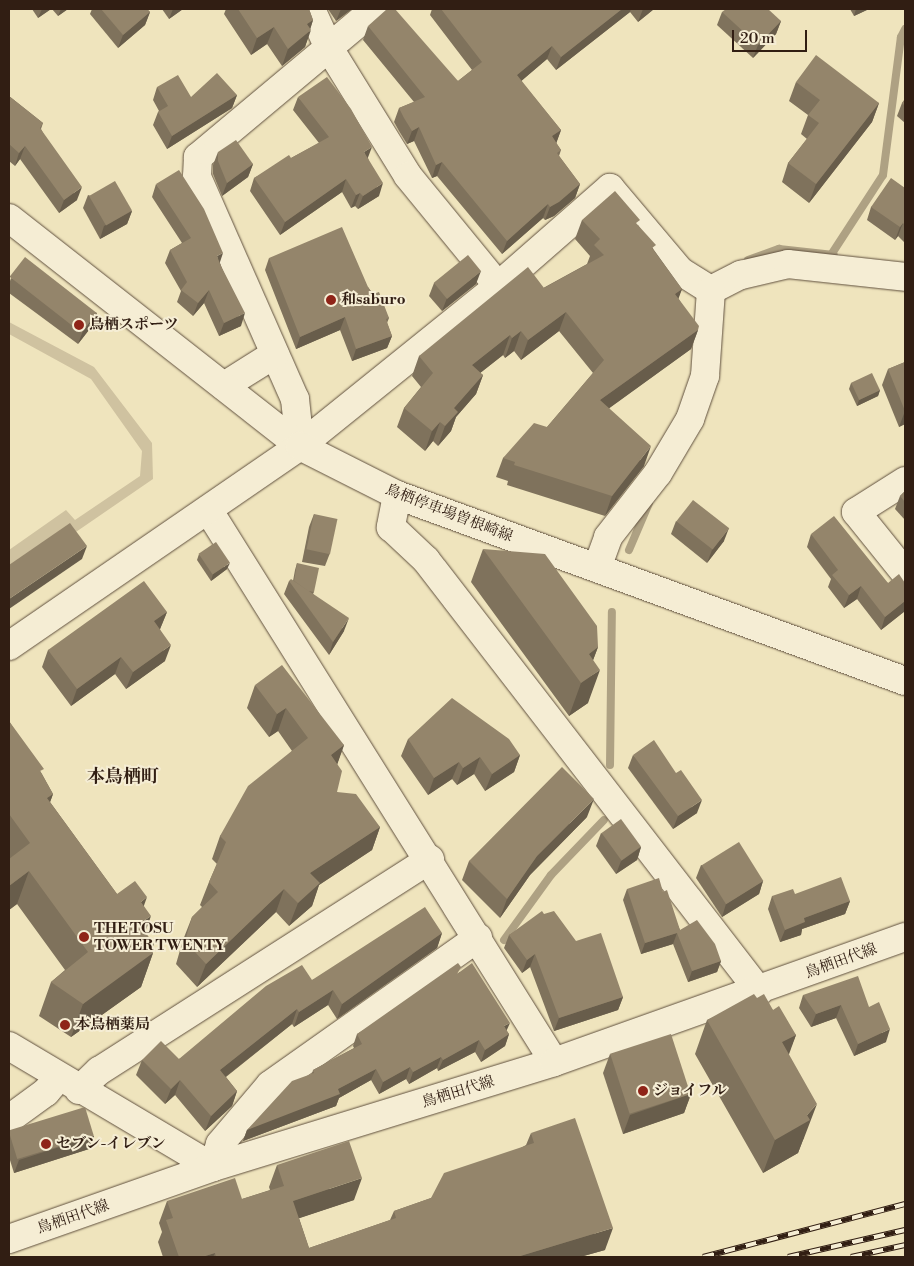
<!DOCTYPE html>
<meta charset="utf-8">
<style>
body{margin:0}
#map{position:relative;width:914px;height:1266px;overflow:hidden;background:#efe4bd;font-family:"Libre Bodoni","Noto Serif JP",serif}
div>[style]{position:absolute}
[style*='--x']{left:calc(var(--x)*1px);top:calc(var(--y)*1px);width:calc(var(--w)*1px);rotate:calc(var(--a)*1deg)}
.green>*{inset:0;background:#cfc2a0}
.stream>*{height:8px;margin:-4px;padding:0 4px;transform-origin:4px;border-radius:4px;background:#aea183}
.roads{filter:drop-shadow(0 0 1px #60503e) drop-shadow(0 0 1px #60503e)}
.minor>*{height:28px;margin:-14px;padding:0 14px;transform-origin:14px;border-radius:14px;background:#f5edd4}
.tertiary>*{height:28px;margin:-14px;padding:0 14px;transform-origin:14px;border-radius:14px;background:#f5edd4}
.secondary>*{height:28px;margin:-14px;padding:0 14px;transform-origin:14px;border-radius:14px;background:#f5edd4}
.rail>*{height:5.5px;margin-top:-2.75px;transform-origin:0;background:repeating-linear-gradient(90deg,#f5edd4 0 11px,#311e13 0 22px);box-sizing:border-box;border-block:1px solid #311e13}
.wall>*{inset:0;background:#7f725c}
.shaded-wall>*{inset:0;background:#685d4b}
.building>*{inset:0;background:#94856b;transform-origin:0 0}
.dots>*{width:14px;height:14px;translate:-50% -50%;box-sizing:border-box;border:2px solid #f5edd4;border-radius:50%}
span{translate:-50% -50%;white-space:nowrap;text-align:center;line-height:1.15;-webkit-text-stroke:4px #f5edd4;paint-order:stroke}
.poi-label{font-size:15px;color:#311e13;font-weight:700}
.left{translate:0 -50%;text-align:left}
.street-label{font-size:15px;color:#311e13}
.quarter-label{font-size:18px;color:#311e13;font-weight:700}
.frame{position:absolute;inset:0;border:10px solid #311e13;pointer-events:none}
.scale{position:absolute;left:732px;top:30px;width:75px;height:22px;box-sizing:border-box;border:2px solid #311e13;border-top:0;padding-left:6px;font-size:15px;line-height:18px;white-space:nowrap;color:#311e13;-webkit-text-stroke:4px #f5edd4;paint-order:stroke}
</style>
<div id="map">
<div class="green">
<i style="clip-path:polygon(9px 322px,94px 367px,152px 443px,153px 479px,73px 534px,9px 566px,9px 550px,66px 510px,75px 520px,140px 476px,142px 451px,91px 379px,9px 334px)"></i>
</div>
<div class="stream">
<i style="--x:831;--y:255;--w:95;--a:-57"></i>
<i style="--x:883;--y:175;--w:139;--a:-82.6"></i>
<i style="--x:901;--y:37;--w:9;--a:-63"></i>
<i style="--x:748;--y:260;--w:33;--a:-20"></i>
<i style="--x:779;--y:249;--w:55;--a:6.2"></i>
<i style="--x:629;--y:550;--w:51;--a:-66.9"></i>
<i style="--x:610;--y:765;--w:153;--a:-89.3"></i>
<i style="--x:504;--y:940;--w:80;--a:-54.1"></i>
<i style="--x:551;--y:875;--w:76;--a:-46.1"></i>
</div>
<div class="roads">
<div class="minor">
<i style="--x:311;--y:9;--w:43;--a:65.2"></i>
<i style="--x:329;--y:48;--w:150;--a:58.3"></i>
<i style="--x:408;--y:176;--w:142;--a:50.7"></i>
<i style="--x:375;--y:9;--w:231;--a:140.1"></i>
<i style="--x:198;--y:157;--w:20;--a:93"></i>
<i style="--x:197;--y:177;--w:243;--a:66.2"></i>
<i style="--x:295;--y:399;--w:47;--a:83.9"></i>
<i style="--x:300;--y:446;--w:255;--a:-38.9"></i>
<i style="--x:498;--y:286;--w:149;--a:-41.2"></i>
<i style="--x:610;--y:188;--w:109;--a:49.9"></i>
<i style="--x:680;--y:271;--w:36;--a:32"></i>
<i style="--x:711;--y:290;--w:34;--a:-27"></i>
<i style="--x:741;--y:275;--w:48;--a:-13.2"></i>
<i style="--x:788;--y:264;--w:118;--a:6.3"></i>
<i style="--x:224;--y:386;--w:60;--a:-32.1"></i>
<i style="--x:905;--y:481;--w:58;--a:147.7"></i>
<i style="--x:856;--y:512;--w:78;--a:51.2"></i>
<i style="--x:397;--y:495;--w:33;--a:101"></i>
<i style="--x:391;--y:527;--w:48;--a:43.3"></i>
<i style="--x:426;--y:560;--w:545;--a:52.31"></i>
<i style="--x:209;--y:511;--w:650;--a:57.95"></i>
<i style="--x:597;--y:568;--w:33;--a:-70"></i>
<i style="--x:608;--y:537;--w:81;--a:-52"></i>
<i style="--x:658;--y:473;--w:63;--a:-59.3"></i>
<i style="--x:690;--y:419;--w:46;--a:-70.8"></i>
<i style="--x:705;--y:376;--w:86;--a:-86"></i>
<i style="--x:9;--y:1046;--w:237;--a:30.7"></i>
<i style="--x:213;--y:1167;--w:24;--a:-73"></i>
<i style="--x:220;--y:1144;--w:77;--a:-49.7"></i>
<i style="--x:270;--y:1085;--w:255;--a:-35.3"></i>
<i style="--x:79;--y:1090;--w:28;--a:-44"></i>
<i style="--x:99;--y:1071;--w:393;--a:-32.6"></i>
<i style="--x:9;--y:1119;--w:46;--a:-36.1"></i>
<i style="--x:46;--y:1092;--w:20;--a:-49"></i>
</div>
<div class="tertiary">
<i style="--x:9;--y:218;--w:370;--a:38.1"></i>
</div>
<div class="secondary">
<i style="--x:9;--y:646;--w:353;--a:-34.5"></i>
<i style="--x:300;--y:446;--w:109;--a:26.8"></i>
<i style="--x:397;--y:495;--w:541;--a:20.11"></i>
<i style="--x:9;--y:1239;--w:216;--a:-19.4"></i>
<i style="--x:213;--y:1167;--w:357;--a:-17.1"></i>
<i style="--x:554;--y:1062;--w:373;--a:-19.6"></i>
</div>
</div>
<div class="rail">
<i style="--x:703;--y:1257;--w:209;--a:-14.7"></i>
<i style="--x:788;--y:1257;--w:120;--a:-13"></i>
<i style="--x:851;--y:1257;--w:55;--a:-12.5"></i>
</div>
<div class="wall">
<i style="clip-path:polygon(32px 9px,51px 9px,38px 18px)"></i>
<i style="clip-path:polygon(52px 9px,68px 9px,58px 16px)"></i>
<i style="clip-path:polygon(92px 9px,147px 9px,150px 12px,145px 25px,118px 48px,90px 14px)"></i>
<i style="clip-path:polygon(162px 9px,183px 9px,169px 19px)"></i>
<i style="clip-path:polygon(226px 9px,309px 9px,313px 20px,305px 47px,282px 66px,267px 44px,251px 55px,224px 14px)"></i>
<i style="clip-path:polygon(328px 9px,352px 9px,336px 21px)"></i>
<i style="clip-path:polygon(432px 9px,654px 9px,638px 22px,630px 12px,556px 70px,547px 59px,521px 81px,561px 130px,556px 143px,561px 150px,559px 156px,580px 184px,575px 198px,554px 216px,545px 220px,543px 218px,502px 254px,437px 176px,432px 178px,414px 141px,407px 144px,399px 131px,394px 122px,399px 108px,414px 102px,363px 40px,368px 26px,458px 81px,472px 70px,430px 15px)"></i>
<i style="clip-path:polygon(850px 9px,869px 9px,854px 16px)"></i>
<i style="clip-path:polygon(722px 12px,781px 21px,776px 34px,753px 58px,717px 25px)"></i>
<i style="clip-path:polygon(796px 82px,879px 103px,872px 122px,809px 203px,782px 182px,788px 163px,807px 139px,801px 134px,808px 115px,789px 101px)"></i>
<i style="clip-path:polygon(157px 87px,191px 97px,237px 95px,232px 108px,167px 149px,153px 125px,158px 112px,159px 111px,153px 100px)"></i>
<i style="clip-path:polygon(9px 96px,43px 123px,41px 129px,77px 200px,59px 213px,20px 159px,15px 166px,9px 161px)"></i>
<i style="clip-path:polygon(298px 97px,368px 158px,379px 196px,358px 209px,355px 206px,351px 208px,342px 192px,280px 235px,250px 191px,254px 178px,319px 143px,293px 110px)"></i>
<i style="clip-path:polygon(905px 99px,905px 123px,897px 116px,902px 103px)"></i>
<i style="clip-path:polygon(218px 152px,253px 164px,248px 177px,222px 196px,213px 174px,213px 165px)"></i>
<i style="clip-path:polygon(156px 184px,220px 263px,241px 326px,219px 336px,204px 303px,193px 316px,177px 302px,181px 291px,165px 263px,170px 250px,182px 243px,152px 197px)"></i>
<i style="clip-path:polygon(905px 188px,905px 243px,898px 236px,895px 240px,867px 220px,871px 207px)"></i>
<i style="clip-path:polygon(88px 195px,132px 211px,127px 224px,100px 239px,83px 208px)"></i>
<i style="clip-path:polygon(582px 220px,638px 225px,654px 250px,682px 289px,678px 298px,698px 330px,691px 349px,609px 408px,644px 466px,605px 516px,507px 485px,508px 481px,496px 477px,503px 458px,547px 427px,593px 373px,559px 331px,521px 360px,514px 351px,505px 358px,503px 355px,480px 373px,483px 375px,476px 394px,456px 417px,451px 431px,438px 446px,433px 441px,425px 451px,397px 427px,404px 408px,421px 387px,412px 376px,419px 356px,587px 264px,590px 256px,575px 239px)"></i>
<i style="clip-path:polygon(269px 258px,368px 287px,389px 318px,387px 323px,392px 336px,387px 348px,352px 361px,340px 330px,296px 349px,265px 270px)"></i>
<i style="clip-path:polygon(11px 278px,97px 313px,92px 326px,78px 344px,9px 293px,9px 284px)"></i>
<i style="clip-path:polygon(434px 283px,476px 284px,442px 311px,429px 296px)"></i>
<i style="clip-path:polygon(905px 362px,905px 424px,899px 427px,882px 385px,888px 369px)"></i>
<i style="clip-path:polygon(851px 383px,880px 390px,878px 396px,857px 406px,849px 389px)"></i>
<i style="clip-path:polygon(905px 491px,905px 520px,895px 509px,900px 496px)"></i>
<i style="clip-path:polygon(314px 514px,330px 553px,325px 566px,302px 562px,309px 527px)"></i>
<i style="clip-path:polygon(676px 521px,724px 541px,707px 563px,671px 534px)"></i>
<i style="clip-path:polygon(811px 534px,888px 583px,905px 583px,905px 611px,881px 630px,857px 599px,844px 608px,828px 587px,831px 579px,807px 547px)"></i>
<i style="clip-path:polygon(483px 549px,598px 647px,593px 660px,588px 703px,569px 716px,471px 582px)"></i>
<i style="clip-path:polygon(199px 554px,227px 569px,211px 581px,197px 560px)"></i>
<i style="clip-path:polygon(297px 563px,314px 592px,313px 594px,344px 631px,329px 655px,284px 594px,289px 581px,293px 581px,295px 570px)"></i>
<i style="clip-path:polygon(167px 612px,160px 629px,165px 661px,126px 689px,115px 674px,71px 706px,42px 667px,48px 650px)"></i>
<i style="clip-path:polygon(255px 685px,344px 745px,337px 764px,337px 792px,380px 827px,372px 850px,319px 885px,312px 906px,289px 926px,276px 912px,197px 987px,176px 964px,183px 940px,192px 917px,202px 907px,200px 905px,209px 882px,217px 864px,212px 859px,220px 836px,292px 751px,278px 731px,269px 737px,247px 708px)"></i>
<i style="clip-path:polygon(9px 721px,42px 774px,53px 794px,50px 802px,117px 894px,144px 905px,145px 933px,154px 944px,151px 951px,153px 953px,141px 987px,71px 1037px,39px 1016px,51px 982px,65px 970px,17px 904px,9px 910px)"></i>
<i style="clip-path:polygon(408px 739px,520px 755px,514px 772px,485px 791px,474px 774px,457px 785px,452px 779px,428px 795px,401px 756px)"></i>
<i style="clip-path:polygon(633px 755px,697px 813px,673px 829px,628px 768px)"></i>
<i style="clip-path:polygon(587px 817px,530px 875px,500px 918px,462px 880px,469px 861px)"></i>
<i style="clip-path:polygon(601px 833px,641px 847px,637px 860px,616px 874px,596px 846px)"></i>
<i style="clip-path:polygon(701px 865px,763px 881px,759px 894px,722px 917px,696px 878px)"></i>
<i style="clip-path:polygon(627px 889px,663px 892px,680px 930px,721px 961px,717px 972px,688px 982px,673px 944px,641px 954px,623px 900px)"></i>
<i style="clip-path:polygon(772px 896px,850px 901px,845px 914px,802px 929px,801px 935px,780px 942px,768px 909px)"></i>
<i style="clip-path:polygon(544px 914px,623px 997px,618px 1010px,554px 1031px,530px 967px,522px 973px,504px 948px,509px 935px)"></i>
<i style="clip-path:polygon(442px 933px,437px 948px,337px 1019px,328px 1005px,294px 1027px,292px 1024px,226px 1077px,237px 1091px,232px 1106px,205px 1131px,175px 1095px,165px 1104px,136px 1075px,142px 1060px,179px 1059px,312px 980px)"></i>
<i style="clip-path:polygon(460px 972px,509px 1034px,505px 1046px,481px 1062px,475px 1052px,438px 1071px,437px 1068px,409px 1084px,406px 1079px,379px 1094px,371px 1080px,339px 1098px,336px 1106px,243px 1141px,247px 1130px,312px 1074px,313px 1070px,354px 1048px,353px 1046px,357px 1034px)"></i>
<i style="clip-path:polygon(803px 995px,869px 1007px,886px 1042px,854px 1056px,836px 1018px,811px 1027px,799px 1008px)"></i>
<i style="clip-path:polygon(757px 998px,773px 1010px,796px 1035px,788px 1054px,804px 1138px,803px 1140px,798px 1153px,763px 1173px,695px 1054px,707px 1020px)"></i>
<i style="clip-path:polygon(610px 1054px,691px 1094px,684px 1113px,623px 1134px,603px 1073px)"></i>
<i style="clip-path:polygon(9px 1131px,94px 1136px,89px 1149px,14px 1173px,9px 1157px)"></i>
<i style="clip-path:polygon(531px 1133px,605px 1250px,580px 1257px,163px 1257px,158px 1242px,162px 1232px,159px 1223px,167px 1201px,242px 1199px,270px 1190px,269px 1187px,277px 1165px,354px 1200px,299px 1218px,309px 1248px,390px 1220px,394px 1211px,431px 1198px,526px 1145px)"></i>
</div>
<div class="shaded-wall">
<i style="clip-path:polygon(42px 9px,51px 9px,38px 18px)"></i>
<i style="clip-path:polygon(61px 9px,68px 9px,58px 16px)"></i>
<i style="clip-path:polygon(173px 9px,183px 9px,169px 19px)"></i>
<i style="clip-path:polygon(341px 9px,352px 9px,336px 21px)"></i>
<i style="clip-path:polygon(622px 9px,631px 9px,630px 12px,556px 70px,561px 57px)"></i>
<i style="clip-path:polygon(643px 9px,654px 9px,638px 22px)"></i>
<i style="clip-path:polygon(856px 9px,869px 9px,854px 16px)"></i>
<i style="clip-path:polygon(150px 12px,145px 25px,118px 48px,123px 35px)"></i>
<i style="clip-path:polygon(313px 20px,309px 32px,311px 30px,305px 47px,282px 66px,288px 49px,307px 24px)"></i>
<i style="clip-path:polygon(781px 21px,776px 34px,753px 58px,758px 45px)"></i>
<i style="clip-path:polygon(274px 27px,267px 44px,251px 55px,257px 38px)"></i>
<i style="clip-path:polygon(552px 46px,547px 59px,512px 89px,517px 75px)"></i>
<i style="clip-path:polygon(237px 95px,232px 108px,167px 149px,172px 136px)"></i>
<i style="clip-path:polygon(879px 103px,872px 122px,809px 203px,816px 184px)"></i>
<i style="clip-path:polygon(419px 127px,414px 141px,407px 144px,412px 131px)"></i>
<i style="clip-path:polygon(561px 130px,556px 144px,552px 136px)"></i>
<i style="clip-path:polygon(25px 146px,20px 159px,15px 166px,19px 153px)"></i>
<i style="clip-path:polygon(372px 147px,367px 160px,364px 152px)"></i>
<i style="clip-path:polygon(442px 162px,437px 176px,432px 178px,436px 165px)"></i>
<i style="clip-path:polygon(253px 164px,248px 177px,222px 196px,227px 183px)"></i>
<i style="clip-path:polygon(346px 179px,342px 192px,280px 235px,285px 222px)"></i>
<i style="clip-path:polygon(383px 183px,379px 196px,358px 209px,363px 196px)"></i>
<i style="clip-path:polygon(580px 184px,575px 198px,554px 216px,545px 220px,550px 207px)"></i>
<i style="clip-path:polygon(82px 187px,77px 200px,59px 213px,64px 200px)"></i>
<i style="clip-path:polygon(360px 193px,355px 206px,351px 208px,356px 195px)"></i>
<i style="clip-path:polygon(548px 204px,543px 218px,502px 254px,507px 241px)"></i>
<i style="clip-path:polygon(132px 211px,127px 224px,100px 239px,104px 226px)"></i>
<i style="clip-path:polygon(903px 223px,898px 236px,895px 240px,900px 227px)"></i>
<i style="clip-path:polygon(223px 253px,219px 265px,217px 256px)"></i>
<i style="clip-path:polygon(481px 271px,476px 284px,442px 311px,447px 298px)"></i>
<i style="clip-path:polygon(682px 289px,675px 308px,675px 294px)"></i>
<i style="clip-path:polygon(209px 290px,204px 303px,193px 316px,198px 303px)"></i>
<i style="clip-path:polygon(566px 312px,559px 331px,521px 360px,528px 340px)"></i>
<i style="clip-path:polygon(97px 313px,92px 326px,78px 344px,83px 331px)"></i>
<i style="clip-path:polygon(245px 313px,241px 326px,219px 336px,224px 323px)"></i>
<i style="clip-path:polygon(345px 317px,340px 330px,296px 349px,300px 337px)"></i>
<i style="clip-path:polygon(698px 330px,691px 349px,593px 420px,600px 400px)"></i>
<i style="clip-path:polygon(521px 331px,514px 351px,505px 358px,512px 338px)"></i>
<i style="clip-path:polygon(510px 335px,503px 355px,465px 385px,472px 365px)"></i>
<i style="clip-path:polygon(392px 336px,387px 348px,352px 361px,356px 349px)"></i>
<i style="clip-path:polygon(483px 375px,476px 394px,456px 417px,451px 431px,438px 446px,445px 426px,454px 408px)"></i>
<i style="clip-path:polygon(880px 390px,878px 396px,857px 406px,859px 400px)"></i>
<i style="clip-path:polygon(905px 411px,905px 424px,899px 427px)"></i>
<i style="clip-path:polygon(440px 422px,433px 441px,425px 451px,432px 431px)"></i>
<i style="clip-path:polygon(651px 446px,644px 466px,605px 516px,612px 496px)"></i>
<i style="clip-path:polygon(729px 528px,724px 541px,707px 563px,712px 550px)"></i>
<i style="clip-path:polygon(87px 546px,82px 559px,9px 609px,9px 599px)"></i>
<i style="clip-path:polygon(230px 563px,227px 569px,211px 581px,213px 574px)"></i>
<i style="clip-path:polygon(861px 586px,857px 599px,844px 608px,849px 595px)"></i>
<i style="clip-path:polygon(905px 601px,905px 611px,881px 630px,885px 617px)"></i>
<i style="clip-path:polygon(167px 612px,160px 629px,148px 638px,154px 621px)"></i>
<i style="clip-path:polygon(349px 618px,344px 631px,329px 655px,333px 642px)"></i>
<i style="clip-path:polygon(171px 645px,165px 661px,126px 689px,133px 672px)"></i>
<i style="clip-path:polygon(598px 647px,586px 679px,600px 670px,588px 703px,569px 716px,581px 683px,589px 654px)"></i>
<i style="clip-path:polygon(121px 657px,115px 674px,71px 706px,77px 689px)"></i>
<i style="clip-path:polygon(286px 708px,278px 731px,269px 737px,277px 714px)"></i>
<i style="clip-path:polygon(344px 745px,336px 768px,331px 755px)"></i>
<i style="clip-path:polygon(520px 755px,514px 772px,485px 791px,492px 774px)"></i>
<i style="clip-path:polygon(480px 757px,474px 774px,457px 785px,463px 768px)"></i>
<i style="clip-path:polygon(459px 762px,452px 779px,428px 795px,434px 778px)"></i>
<i style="clip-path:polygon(53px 794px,41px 827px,47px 798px)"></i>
<i style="clip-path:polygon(594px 799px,587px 817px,530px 875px,500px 918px,507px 899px,537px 856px)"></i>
<i style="clip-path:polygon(702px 800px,697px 813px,673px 829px,678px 816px)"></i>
<i style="clip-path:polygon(380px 827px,372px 850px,319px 885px,312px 906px,289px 926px,298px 903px,310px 873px)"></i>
<i style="clip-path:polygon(641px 847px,637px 860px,616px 874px,621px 861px)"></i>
<i style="clip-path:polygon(29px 871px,17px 904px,9px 910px,9px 886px)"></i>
<i style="clip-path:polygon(763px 881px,759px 894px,722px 917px,726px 904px)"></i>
<i style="clip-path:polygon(284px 889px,276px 912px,197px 987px,206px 964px)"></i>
<i style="clip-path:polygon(147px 897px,135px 931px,141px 902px)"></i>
<i style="clip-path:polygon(850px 901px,845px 914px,802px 929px,801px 935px,780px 942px,785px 930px,804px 918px)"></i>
<i style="clip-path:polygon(151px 916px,139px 949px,139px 924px)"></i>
<i style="clip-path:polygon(442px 933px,437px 948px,337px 1019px,342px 1004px)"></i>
<i style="clip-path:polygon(677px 933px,673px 944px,641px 954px,645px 943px)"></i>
<i style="clip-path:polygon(154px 944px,150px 955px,153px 953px,141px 987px,71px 1037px,83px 1004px)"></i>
<i style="clip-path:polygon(535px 954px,530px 967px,522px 973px,527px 960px)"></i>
<i style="clip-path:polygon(721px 961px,717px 972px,688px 982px,692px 971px)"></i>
<i style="clip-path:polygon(333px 990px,328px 1005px,294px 1027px,299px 1012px)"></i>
<i style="clip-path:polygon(623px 997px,618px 1010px,554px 1031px,559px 1018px)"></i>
<i style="clip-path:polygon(841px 1005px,836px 1018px,811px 1027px,816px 1014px)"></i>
<i style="clip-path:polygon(297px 1009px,292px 1024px,215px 1085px,220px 1070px)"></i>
<i style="clip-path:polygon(510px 1023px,505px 1034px,504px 1026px)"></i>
<i style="clip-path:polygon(890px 1029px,886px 1042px,854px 1056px,858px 1044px)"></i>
<i style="clip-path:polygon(509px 1034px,505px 1046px,481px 1062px,485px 1050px)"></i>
<i style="clip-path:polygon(796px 1035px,784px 1068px,782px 1042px)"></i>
<i style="clip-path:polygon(479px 1040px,475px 1052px,438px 1071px,443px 1060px)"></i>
<i style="clip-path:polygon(441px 1057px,437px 1068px,409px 1084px,413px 1072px)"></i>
<i style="clip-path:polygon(410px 1067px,406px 1079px,379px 1094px,383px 1082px)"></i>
<i style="clip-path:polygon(376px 1069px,371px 1080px,339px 1098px,336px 1106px,243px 1141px,247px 1130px,338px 1089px)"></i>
<i style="clip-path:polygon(180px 1080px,175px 1095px,165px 1104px,171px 1089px)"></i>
<i style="clip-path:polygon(237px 1091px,232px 1106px,205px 1131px,211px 1116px)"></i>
<i style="clip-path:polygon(691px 1094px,684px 1113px,623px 1134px,630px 1115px)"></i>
<i style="clip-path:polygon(817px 1104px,804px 1138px,803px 1140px,798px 1153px,763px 1173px,775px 1140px,807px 1115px)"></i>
<i style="clip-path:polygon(94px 1136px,89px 1149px,14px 1173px,19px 1160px)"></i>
<i style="clip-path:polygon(362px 1178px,354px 1200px,285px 1223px,293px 1201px)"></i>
<i style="clip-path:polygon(613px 1228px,605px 1250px,580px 1257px,517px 1257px)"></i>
<i style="clip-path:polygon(215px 1253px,213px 1257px,202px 1257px)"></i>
</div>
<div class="building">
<i style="clip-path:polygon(101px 9px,147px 9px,150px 12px,123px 35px)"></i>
<i style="clip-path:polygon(238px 9px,309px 9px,313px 20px,307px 24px,311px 30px,288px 49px,274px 27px,257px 38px)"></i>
<i style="clip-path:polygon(387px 9px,395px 9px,458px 81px,482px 62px,441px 9px,622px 9px,561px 57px,552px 46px,517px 75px,561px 130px,552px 136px,561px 150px,557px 153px,580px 184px,559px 202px,550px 207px,548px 204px,507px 241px,442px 162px,436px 165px,419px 127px,412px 131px,404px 118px,399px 108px,425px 97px,368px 26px)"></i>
<i style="clip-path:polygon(726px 9px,768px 9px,781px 21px,758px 45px,722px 12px)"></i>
<i style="clip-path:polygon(816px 55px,879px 103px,816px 184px,788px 163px,819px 123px,808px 115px,820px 100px,796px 82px)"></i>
<i style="clip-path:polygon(217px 73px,237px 95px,172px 136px,158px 112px,168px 106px,157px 87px,178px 75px,191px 97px)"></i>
<i style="clip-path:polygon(327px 77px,351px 109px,372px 147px,364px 152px,383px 183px,363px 196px,360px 193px,356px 195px,346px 179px,285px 222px,254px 178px,289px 155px,291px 158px,329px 137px,298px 97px)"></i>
<i style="clip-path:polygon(9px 96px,43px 123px,40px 128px,82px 187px,64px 200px,25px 146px,19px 153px,9px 144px)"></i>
<i style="clip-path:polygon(905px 99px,905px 106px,902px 103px)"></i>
<i style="clip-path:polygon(236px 140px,253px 164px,227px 183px,218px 161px,218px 152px)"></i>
<i style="clip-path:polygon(179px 170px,204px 209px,223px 253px,217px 256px,221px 266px,245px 313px,224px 323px,209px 290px,198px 303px,181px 290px,187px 282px,170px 250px,191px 238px,156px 184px)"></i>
<i style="clip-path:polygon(891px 178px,905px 188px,905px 225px,903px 223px,900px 227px,871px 207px)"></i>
<i style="left:115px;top:181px;width:34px;height:30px;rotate:60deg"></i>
<i style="clip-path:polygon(615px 191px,640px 220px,636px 223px,656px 245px,652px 248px,682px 289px,675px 294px,699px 326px,698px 330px,600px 400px,651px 446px,612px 496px,514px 465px,515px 462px,503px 458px,534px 423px,547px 427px,604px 360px,566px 312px,528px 340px,521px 331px,512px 338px,510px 335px,472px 365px,483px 375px,454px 408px,458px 412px,445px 426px,440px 422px,432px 431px,404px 408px,433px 373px,419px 356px,528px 267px,544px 288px,604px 255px,594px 245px,600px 239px,582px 220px)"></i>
<i style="clip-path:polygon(342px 227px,368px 287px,373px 294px,379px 292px,389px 318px,386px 319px,392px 336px,356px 349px,345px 317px,300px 337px,269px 258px)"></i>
<i style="left:468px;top:255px;width:21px;height:44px;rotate:51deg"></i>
<i style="left:25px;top:257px;width:91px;height:25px;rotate:38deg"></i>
<i style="clip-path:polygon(905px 362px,905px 411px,888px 369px)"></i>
<i style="left:872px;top:373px;width:19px;height:23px;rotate:65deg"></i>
<i style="clip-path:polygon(905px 491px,905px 502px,900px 496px)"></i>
<i style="left:693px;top:500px;width:46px;height:27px;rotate:38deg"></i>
<i style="left:314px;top:514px;width:24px;height:36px;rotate:12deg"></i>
<i style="clip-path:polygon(834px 516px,888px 583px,899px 574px,905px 583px,905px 601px,885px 617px,861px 586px,849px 595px,832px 575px,838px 570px,811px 534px)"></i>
<i style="clip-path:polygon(70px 523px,87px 546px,9px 599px,9px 565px)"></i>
<i style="left:216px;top:542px;width:25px;height:21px;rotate:56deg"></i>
<i style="clip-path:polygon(483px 549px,545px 554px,597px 626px,598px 647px,589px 654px,600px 670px,581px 683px)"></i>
<i style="clip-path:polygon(297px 563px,319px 568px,314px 592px,308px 591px,294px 581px)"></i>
<i style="clip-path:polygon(291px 579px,349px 618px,333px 642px,289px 581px)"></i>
<i style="clip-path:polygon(144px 581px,167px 612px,154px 621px,171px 645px,133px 672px,121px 657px,77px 689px,48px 650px)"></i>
<i style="clip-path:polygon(282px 665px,344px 745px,331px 755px,342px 771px,337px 792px,356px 794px,380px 827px,310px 873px,320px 883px,298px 903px,284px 889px,206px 964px,185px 941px,192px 917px,218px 892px,209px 882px,226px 842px,220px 836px,248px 786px,308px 738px,286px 708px,277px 714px,255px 685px)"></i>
<i style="clip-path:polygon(452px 698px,509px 739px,520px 755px,492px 774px,480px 757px,463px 768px,459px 762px,434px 778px,408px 739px)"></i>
<i style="clip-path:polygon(9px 721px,44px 769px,40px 771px,53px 794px,47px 798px,117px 894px,135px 881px,147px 897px,141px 902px,151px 916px,139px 924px,154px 944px,149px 948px,153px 953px,83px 1004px,51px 982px,88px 952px,29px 871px,9px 886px,9px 859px,30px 843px,9px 814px)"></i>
<i style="clip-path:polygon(654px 740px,676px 773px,681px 770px,702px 800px,678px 816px,633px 755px)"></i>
<i style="clip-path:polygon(562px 767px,594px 799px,537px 856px,507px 899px,469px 861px)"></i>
<i style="left:621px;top:819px;width:34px;height:24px;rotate:54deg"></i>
<i style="left:739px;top:842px;width:46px;height:44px;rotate:58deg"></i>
<i style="clip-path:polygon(841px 877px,850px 901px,804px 918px,805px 922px,785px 930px,772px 896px,793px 889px,795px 894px)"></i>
<i style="clip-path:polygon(659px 878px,663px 892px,667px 890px,680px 930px,697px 920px,715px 944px,721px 961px,692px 971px,677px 933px,645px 943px,627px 889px)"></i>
<i style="clip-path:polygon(425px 907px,442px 933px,342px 1004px,333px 990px,299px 1012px,297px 1009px,220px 1070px,237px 1091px,211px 1116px,180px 1080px,171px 1089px,142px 1060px,161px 1041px,179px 1059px,266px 986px,302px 965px,312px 980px)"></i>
<i style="clip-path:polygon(542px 911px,544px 914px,554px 911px,576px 941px,601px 933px,623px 997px,559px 1018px,535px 954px,527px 960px,509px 935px)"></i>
<i style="clip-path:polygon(458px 963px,461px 967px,457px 974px,472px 963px,510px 1023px,504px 1026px,509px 1034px,485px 1050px,479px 1040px,443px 1060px,441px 1057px,413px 1072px,410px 1067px,383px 1082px,376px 1069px,338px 1089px,340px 1094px,247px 1130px,292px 1081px,314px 1073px,313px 1070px,362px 1044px,357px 1034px)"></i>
<i style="clip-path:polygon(858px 976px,869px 1007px,879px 1002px,890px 1029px,858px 1044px,841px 1005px,816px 1014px,803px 995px)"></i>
<i style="clip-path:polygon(754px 994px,757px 998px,764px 994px,773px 1010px,779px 1006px,796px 1035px,782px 1042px,817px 1104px,807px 1115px,810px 1120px,775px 1140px,707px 1020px)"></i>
<i style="left:671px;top:1034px;width:63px;height:64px;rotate:72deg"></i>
<i style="left:85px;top:1107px;width:30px;height:80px;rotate:73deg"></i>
<i style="clip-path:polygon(575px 1118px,613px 1228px,517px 1257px,216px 1257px,215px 1253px,202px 1257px,179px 1257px,166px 1220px,173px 1218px,167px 1201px,235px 1178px,242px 1199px,284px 1186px,277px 1165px,349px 1141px,362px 1178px,293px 1201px,309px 1248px,396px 1218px,394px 1211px,431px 1198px,444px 1173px,534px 1143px,531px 1133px)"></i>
</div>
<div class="dots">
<i style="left:331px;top:300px;background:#8f2418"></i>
<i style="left:79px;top:325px;background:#8f2418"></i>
<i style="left:84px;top:937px;background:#8f2418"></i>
<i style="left:65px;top:1025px;background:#8f2418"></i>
<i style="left:643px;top:1091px;background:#8f2418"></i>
<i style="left:46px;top:1144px;background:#8f2418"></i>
</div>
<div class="poi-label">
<span class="left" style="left:341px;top:300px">和saburo</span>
<span class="left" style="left:89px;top:325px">鳥栖スポーツ</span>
<span class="left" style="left:94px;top:937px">THE TOSU<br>TOWER TWENTY</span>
<span class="left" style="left:75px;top:1025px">本鳥栖薬局</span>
<span class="left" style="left:653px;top:1091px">ジョイフル</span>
<span class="left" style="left:56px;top:1144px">セブン-イレブン</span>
</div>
<div class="street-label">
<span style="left:449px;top:513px;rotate:21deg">鳥栖停車場曽根崎線</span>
<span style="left:841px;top:961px;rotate:-20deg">鳥栖田代線</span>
<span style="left:458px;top:1092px;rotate:-17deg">鳥栖田代線</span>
<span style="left:73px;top:1217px;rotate:-19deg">鳥栖田代線</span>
</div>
<div class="quarter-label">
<span style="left:123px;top:777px">本鳥栖町</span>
</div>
<div class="frame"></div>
<div class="scale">20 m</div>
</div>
